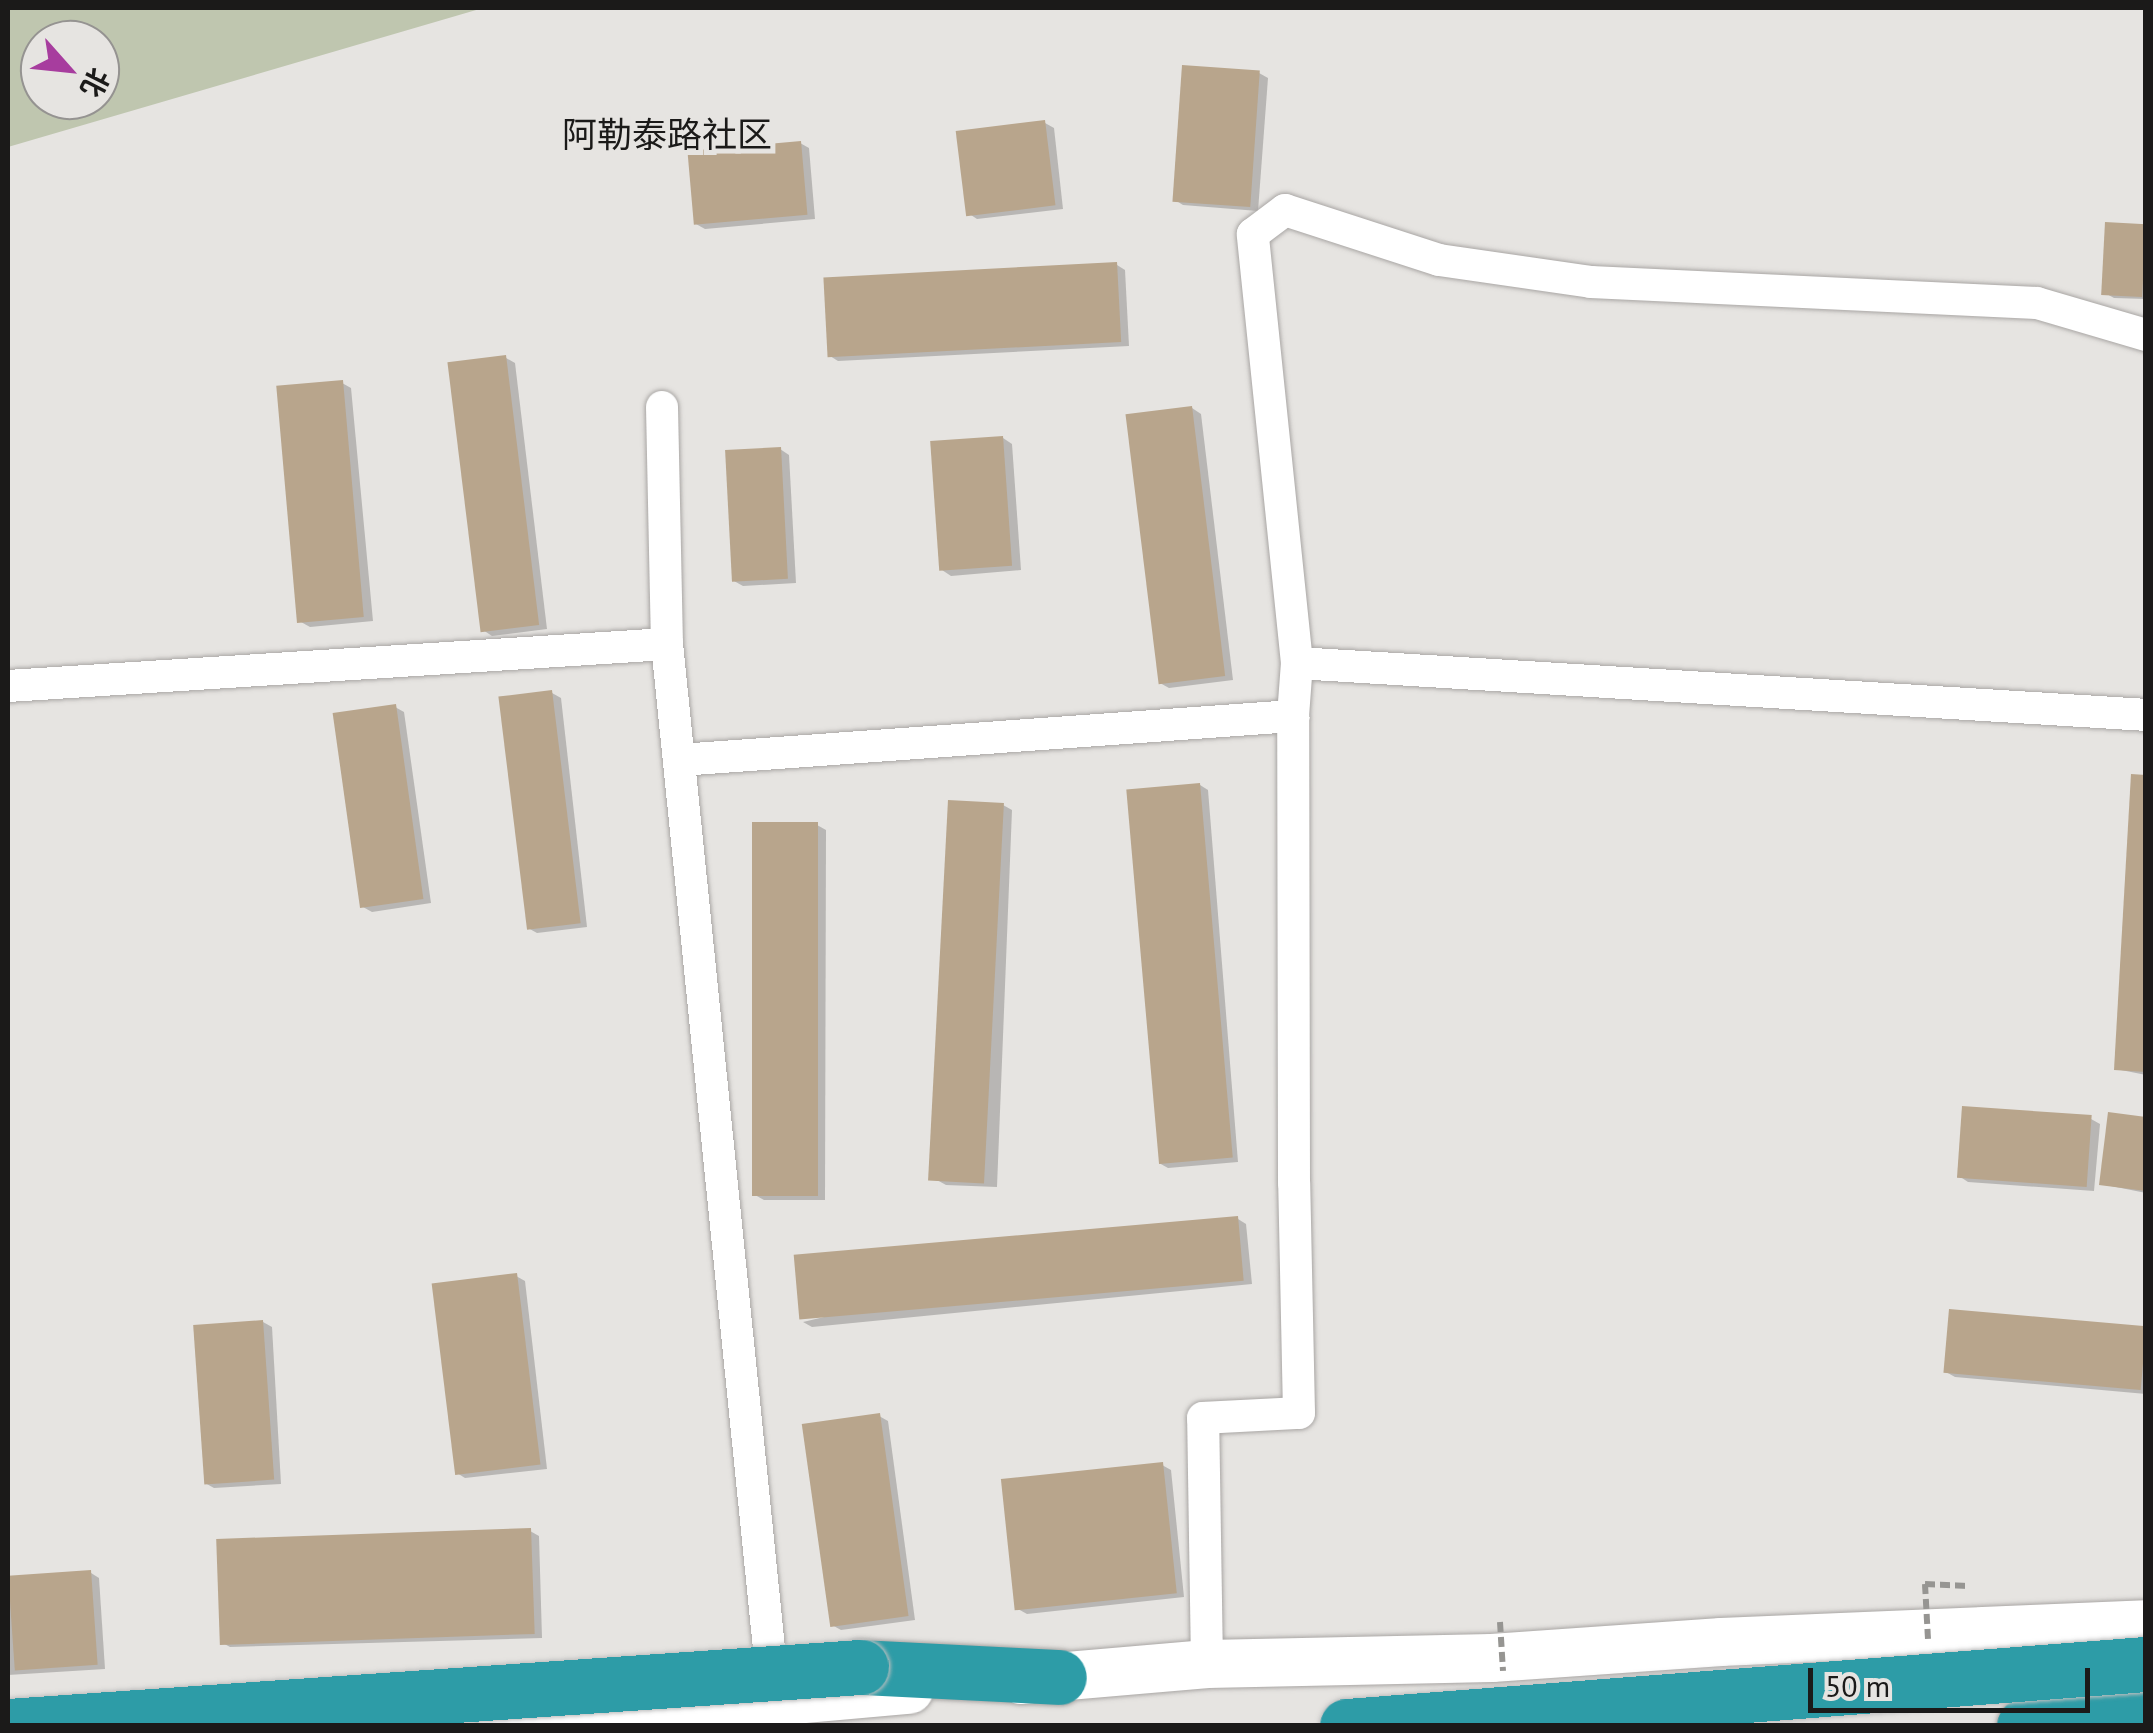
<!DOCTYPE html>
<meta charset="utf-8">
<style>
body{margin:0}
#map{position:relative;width:2153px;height:1733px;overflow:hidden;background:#e6e4e1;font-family:"PT Sans","Noto Sans SC",sans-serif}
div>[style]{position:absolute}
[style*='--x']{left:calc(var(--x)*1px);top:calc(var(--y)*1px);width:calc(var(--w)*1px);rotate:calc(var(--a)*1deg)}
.green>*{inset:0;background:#bfc6af}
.shadow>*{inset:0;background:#0003}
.building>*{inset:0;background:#b8a58c;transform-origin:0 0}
.path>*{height:6px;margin-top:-3px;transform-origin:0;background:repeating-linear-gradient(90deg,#969592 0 10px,transparent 0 15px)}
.roads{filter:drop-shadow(0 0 2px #a9a6a4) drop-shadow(0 0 2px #a9a6a4)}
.street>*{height:32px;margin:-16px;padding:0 16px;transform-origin:16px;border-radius:16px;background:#fff}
.secondary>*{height:48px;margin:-24px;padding:0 24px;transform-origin:24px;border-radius:24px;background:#fff}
.highway>*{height:55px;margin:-27.5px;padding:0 27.5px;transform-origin:27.5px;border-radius:27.5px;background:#2d9ca7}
.path-bridge>*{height:6px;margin-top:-3px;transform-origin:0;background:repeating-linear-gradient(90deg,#969592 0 10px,transparent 0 15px)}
.bridges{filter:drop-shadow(0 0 2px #bfbfbf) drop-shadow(0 0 2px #bfbfbf)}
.highway-bridge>*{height:55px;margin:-27.5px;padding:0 27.5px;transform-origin:27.5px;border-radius:27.5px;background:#2d9ca7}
span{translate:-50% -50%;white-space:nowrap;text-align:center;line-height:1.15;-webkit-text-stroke:10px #e6e4e1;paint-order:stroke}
.neighbourhood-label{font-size:35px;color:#1b1a19}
.frame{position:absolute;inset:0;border:10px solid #1b1a19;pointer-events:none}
.north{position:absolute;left:20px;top:20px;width:100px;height:100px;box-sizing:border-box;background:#e6e4e1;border:2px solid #959391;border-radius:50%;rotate:117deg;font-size:28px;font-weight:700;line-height:40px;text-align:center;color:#1b1a19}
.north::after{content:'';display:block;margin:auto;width:35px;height:45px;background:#a73d9e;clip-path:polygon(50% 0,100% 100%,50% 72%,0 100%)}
.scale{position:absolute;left:1808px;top:1668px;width:282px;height:45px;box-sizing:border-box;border:5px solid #1b1a19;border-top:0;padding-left:12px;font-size:30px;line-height:35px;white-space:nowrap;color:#1b1a19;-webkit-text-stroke:8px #e6e4e1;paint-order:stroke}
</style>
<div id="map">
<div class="green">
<i style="clip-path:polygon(evenodd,8px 8px,483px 8px,8px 147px,8px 8px,40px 40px,100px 40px,100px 100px,40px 100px,40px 40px)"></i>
</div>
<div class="shadow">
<i style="clip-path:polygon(1259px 73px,1268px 78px,1258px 211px,1183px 205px,1175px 200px)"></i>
<i style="clip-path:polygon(1045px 123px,1054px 128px,1063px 209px,977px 219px,968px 213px)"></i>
<i style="clip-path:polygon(800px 143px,809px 148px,815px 219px,705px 229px,696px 224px)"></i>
<i style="clip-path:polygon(2146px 226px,2146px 299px,2114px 298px,2105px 293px)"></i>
<i style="clip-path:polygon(1117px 265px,1125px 270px,1129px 346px,838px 361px,830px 356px)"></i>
<i style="clip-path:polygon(506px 358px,515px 363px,547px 629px,492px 636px,483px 630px)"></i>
<i style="clip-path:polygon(342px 383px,351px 388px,373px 621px,310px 627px,301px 622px)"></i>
<i style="clip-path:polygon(1192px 408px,1201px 414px,1233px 680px,1169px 688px,1160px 683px)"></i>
<i style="clip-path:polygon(1003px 438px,1012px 444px,1021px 570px,951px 576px,942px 570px)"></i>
<i style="clip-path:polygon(780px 449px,789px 455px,796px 583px,743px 586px,734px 581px)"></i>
<i style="clip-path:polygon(552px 693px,561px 698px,587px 927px,537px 933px,528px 928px)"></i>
<i style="clip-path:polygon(395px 707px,404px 712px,431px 903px,372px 912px,363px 907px)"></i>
<i style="clip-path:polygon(2146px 777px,2146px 1075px,2116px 1069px)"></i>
<i style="clip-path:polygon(1200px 785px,1208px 790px,1238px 1162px,1168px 1168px,1159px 1163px)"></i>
<i style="clip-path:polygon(1003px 805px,1012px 810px,997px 1187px,946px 1185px,937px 1180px)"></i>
<i style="clip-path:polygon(817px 825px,826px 830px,825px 1200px,764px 1200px,755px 1195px)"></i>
<i style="clip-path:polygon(2091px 1119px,2100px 1124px,2094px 1191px,1968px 1182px,1959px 1176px)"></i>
<i style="clip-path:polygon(2146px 1120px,2146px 1193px,2101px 1184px)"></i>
<i style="clip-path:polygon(1238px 1219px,1246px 1224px,1252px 1284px,812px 1327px,803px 1322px)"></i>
<i style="clip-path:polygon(516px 1276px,525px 1281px,547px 1469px,465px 1478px,457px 1473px)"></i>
<i style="clip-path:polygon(263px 1322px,272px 1327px,281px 1484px,214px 1488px,205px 1483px)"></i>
<i style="clip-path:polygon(2146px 1329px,2146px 1394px,1955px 1377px,1946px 1372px)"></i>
<i style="clip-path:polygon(879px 1416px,888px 1421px,915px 1620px,841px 1630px,832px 1625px)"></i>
<i style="clip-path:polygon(1162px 1465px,1171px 1470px,1184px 1597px,1027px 1614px,1018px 1609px)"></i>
<i style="clip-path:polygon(530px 1531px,539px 1536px,542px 1638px,230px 1647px,221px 1642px)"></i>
<i style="clip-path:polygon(91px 1573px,99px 1578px,105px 1669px,8px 1675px,8px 1578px)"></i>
</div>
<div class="building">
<i style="left:1182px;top:65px;width:78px;height:137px;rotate:4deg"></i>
<i style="left:1045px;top:120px;width:86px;height:90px;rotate:83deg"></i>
<i style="left:801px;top:141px;width:74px;height:114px;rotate:85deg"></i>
<i style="left:2105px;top:222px;width:41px;height:73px;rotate:3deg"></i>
<i style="left:1117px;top:262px;width:80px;height:294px;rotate:87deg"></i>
<i style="left:506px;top:355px;width:272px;height:59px;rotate:83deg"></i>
<i style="left:343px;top:380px;width:238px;height:67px;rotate:85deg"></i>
<i style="left:1192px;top:406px;width:272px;height:67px;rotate:83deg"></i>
<i style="left:1003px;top:436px;width:130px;height:73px;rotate:86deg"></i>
<i style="left:781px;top:447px;width:132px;height:56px;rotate:87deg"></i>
<i style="left:552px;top:690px;width:235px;height:54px;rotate:83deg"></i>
<i style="left:396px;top:704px;width:197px;height:64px;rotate:82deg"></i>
<i style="clip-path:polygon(2131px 774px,2146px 775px,2146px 1072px,2114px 1070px)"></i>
<i style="left:1200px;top:783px;width:376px;height:74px;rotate:85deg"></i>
<i style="left:948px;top:800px;width:56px;height:381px;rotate:3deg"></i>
<i style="left:752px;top:822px;width:66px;height:374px"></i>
<i style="left:1962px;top:1106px;width:130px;height:72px;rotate:4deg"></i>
<i style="clip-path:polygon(2108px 1112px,2146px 1117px,2146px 1191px,2099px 1185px)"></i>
<i style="left:1238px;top:1216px;width:65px;height:446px;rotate:85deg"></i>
<i style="left:517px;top:1273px;width:193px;height:86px;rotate:83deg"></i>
<i style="left:1949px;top:1309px;width:198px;height:64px;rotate:5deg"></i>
<i style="left:263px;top:1320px;width:160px;height:70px;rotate:86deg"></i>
<i style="left:880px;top:1413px;width:205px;height:79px;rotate:82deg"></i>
<i style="left:1163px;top:1462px;width:132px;height:163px;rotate:84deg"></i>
<i style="left:531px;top:1528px;width:106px;height:315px;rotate:88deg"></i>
<i style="left:91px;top:1570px;width:95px;height:83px;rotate:86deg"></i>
</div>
<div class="path">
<i style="--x:1925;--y:1584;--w:43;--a:2.7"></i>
</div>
<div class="roads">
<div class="street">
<i style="--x:662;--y:407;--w:237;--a:88.8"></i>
<i style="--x:667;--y:644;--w:1048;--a:84.2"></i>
<i style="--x:1297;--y:663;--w:851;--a:3.5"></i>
<i style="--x:8;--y:686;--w:660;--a:-3.65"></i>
<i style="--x:680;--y:760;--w:615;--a:-4.11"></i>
<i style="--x:1207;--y:1664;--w:246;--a:-90.9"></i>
<i style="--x:1203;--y:1418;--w:96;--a:-3"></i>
<i style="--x:1299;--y:1413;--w:230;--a:-91.2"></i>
<i style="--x:1294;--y:1183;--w:467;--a:-90.1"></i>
<i style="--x:1293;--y:716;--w:53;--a:-85.7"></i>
<i style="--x:1297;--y:663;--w:431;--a:-95.9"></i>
<i style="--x:1253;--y:234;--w:40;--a:-37"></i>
<i style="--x:1285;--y:210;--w:162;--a:18"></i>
<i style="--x:1439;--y:260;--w:154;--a:8.2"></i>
<i style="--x:1591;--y:282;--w:446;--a:2.7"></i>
<i style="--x:2037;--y:303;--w:114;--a:16.4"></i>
</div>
<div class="secondary">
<i style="--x:1021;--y:1680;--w:187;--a:-4.9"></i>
<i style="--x:1207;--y:1664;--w:285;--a:-1.2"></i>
<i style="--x:1492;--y:1658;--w:230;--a:-4"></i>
<i style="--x:1721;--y:1642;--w:425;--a:-2.4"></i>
<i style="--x:502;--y:1726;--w:409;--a:-5.1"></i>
</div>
<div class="highway">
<i style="--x:861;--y:1667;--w:198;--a:2.9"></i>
<i style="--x:2024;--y:1726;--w:122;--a:-4.7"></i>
</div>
</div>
<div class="path-bridge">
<i style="--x:1925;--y:1584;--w:55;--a:86.9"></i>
<i style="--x:1500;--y:1622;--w:49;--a:86.5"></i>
</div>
<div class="bridges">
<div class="highway-bridge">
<i style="--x:8;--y:1726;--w:855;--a:-3.96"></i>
<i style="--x:1347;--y:1726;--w:801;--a:-4.44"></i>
</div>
</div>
<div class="neighbourhood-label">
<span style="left:667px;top:134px">阿勒泰路社区</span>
</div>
<div class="frame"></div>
<div class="north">北</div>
<div class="scale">50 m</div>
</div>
